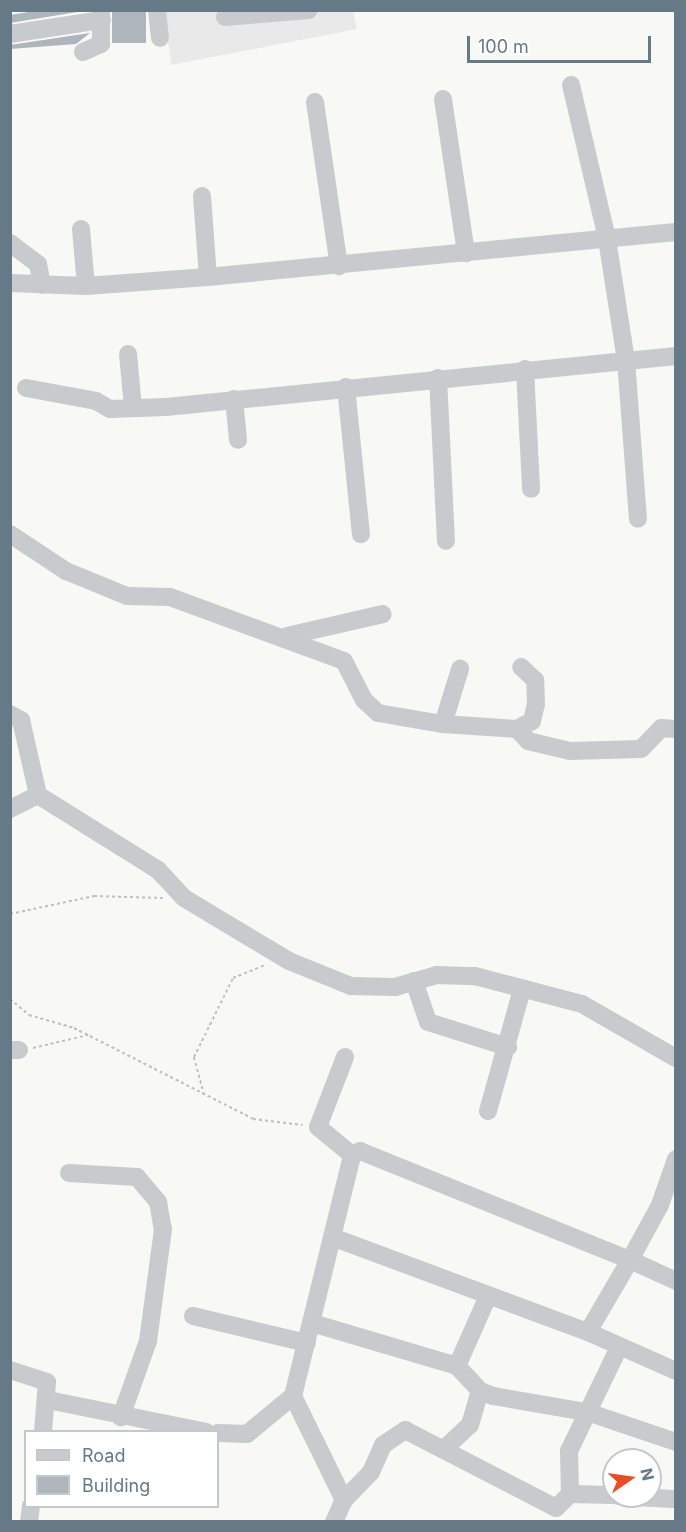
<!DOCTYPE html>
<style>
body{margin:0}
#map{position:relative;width:686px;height:1532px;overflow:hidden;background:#f8f8f4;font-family:Inter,sans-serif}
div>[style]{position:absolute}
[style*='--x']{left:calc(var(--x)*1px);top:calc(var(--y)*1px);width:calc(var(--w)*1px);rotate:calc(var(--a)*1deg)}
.built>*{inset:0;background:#e8e9e8}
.building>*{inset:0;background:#aeb6bc;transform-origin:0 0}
.path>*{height:2px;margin-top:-1px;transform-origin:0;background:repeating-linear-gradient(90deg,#bec1c3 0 3px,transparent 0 6px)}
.minor>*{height:18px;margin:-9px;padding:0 9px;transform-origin:9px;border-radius:9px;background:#c7cbce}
span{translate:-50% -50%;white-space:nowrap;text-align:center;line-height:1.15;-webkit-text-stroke:6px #fff;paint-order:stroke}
.frame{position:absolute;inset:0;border:12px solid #657987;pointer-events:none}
.legend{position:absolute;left:24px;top:1430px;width:195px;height:78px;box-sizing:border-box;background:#fff;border:2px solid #c1c9cf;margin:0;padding:8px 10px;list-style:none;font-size:18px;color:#657987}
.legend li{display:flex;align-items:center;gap:12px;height:30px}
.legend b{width:30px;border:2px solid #c1c9cf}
.north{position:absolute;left:602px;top:1448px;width:60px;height:60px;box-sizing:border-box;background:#fff;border:2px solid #c1c9cf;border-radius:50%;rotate:77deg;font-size:16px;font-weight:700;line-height:24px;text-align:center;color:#657987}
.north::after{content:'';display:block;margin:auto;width:21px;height:27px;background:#eb4c21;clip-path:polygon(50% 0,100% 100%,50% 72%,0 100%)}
.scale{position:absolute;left:467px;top:36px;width:184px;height:27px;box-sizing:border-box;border:3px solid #657987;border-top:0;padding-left:8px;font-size:18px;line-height:21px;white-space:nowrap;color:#657987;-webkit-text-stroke:4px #fff;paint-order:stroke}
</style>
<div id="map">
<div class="built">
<i style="clip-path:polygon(165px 11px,353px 11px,357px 29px,171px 65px)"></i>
</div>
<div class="building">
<i style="clip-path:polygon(41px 10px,90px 10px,10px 23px,10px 15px)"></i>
<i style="left:112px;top:10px;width:34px;height:33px"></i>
<i style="clip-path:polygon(90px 33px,76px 44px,10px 49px,10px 45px)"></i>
</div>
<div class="path">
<i style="--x:10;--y:914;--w:86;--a:-12.1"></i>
<i style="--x:94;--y:896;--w:69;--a:1.7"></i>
<i style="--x:10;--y:999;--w:25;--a:40"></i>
<i style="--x:29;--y:1015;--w:47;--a:16.1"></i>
<i style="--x:74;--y:1028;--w:201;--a:26.9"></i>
<i style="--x:253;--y:1119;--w:50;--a:6.8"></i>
<i style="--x:33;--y:1048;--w:57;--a:-13.3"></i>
<i style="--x:204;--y:1095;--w:39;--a:-105"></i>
<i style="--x:194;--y:1057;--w:88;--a:-63.7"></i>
<i style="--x:233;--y:978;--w:35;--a:-22"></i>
</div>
<div class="minor">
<i style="--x:157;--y:10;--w:28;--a:84"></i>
<i style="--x:225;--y:17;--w:84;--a:-4.8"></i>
<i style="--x:10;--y:34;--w:93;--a:-8.7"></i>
<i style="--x:83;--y:52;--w:20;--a:-24"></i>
<i style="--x:101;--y:44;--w:34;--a:-90"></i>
<i style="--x:571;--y:85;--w:158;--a:76.8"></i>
<i style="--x:607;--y:239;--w:122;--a:81.1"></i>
<i style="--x:626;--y:360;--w:159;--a:85.7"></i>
<i style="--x:443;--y:99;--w:156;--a:81.5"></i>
<i style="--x:315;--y:102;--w:166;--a:81.7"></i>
<i style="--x:202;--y:196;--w:81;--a:85.8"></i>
<i style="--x:81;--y:229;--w:57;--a:85"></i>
<i style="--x:10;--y:243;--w:35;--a:37"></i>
<i style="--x:38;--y:264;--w:21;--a:79"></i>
<i style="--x:10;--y:283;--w:76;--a:2.3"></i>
<i style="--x:86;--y:286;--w:122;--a:-4.2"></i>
<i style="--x:208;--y:277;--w:470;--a:-5.5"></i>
<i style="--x:128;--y:354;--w:53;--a:84.6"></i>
<i style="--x:525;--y:369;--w:120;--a:87.1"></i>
<i style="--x:438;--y:378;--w:163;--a:87.2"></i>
<i style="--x:346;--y:387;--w:148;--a:84.2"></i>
<i style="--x:26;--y:388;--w:71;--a:10.5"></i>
<i style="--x:96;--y:401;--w:16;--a:30"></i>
<i style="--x:110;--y:409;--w:56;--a:-2"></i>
<i style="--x:166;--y:407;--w:513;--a:-5.71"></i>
<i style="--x:234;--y:399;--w:41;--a:84.4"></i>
<i style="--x:10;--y:534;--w:67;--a:33.5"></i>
<i style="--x:66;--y:571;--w:66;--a:22.3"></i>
<i style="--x:127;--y:596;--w:43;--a:1.3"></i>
<i style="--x:170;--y:597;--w:185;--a:20.2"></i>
<i style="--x:344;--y:661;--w:44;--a:62.9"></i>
<i style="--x:364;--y:700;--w:19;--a:43"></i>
<i style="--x:378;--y:713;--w:66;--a:9.6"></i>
<i style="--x:443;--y:724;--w:58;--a:-72.8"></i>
<i style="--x:287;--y:636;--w:98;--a:-12.9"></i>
<i style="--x:10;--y:714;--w:13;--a:29"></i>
<i style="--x:21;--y:720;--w:77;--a:77.2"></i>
<i style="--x:38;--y:795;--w:142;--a:32"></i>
<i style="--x:158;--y:870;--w:38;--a:47"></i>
<i style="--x:184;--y:898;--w:122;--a:31"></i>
<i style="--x:289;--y:961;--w:67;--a:22"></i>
<i style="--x:351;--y:986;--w:44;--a:1.3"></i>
<i style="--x:395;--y:987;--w:44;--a:-15.9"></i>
<i style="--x:437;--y:975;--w:38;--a:2"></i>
<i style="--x:475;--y:976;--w:111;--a:14.7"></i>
<i style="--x:582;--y:1004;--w:108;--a:29.9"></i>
<i style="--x:443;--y:724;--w:74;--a:3.9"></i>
<i style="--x:517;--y:729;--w:16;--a:47"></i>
<i style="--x:528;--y:741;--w:43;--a:13.4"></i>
<i style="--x:570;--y:751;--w:71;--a:-1.6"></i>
<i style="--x:641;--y:749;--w:29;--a:-46"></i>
<i style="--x:661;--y:728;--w:15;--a:4"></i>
<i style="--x:517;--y:729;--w:17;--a:-28"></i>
<i style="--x:532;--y:721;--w:17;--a:-77"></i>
<i style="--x:536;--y:704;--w:24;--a:-92"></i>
<i style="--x:535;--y:680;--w:19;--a:-137"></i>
<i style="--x:10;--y:809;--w:31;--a:-27"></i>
<i style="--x:414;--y:981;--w:43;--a:71.1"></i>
<i style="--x:428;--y:1022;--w:84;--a:17.4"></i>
<i style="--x:10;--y:1050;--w:9;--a:0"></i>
<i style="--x:345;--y:1057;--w:75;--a:111.1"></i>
<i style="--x:318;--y:1127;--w:44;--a:39.5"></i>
<i style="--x:488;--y:1111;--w:127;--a:-74.4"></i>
<i style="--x:676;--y:1159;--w:49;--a:109.2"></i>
<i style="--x:660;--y:1205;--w:63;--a:118.6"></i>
<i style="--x:630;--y:1260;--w:51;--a:24.5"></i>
<i style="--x:69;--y:1173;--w:68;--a:3.4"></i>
<i style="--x:137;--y:1177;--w:33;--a:50"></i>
<i style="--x:158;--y:1202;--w:27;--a:80"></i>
<i style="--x:163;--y:1229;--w:113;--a:97.6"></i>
<i style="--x:148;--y:1341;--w:81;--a:109.6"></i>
<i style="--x:332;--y:1237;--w:273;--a:20.4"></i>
<i style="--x:588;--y:1332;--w:96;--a:23.9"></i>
<i style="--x:193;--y:1316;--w:117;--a:13.3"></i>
<i style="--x:312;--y:1323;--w:151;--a:16.5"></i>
<i style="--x:457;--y:1366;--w:34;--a:47"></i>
<i style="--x:480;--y:1391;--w:14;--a:21"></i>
<i style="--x:493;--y:1396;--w:95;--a:9.7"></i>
<i style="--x:587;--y:1412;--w:94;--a:18.6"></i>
<i style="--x:457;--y:1366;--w:77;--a:-66.1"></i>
<i style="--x:10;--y:1370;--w:39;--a:18"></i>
<i style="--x:47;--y:1382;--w:50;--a:94.6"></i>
<i style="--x:293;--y:1396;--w:116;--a:63.9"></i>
<i style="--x:48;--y:1400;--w:161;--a:11.4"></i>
<i style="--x:218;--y:1433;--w:29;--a:2"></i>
<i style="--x:247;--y:1434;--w:60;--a:-39.6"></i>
<i style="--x:293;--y:1396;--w:248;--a:-76.2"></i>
<i style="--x:352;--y:1155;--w:9;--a:-27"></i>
<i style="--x:360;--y:1151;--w:291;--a:22"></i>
<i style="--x:630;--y:1260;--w:83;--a:120.3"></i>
<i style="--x:444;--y:1449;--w:35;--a:-43"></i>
<i style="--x:470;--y:1425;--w:35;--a:-74"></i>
<i style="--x:570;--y:1494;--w:43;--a:-91.3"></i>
<i style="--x:569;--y:1451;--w:115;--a:-64.3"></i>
<i style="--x:618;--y:1496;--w:55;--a:3.1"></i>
<i style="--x:29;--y:1522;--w:16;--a:-83"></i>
<i style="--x:334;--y:1522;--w:24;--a:-66"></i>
<i style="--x:344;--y:1500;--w:39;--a:-46"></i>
<i style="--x:371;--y:1472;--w:30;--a:-66"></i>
<i style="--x:383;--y:1445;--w:27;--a:-34"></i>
<i style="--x:405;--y:1430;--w:170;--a:27.3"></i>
<i style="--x:556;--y:1508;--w:20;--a:-45"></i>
<i style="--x:570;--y:1494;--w:44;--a:1.3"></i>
</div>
<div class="frame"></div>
<ul class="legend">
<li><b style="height:8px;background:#c7cbce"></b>Road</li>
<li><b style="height:16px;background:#aeb6bc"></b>Building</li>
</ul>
<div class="north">N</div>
<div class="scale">100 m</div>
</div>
